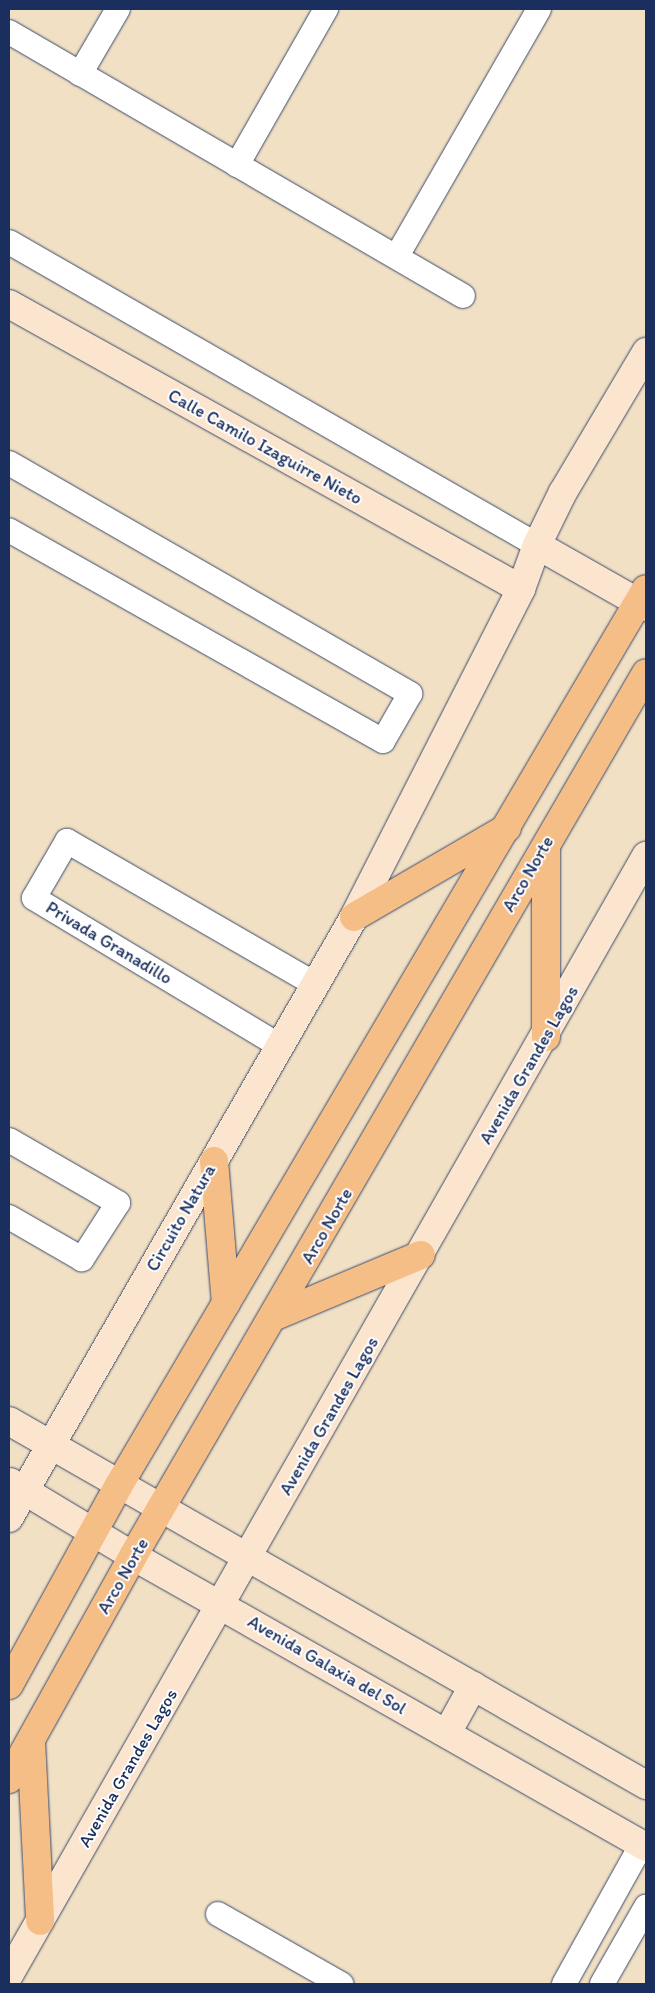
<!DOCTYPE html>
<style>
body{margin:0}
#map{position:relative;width:655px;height:1993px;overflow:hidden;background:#f1e0c3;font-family:Itim,sans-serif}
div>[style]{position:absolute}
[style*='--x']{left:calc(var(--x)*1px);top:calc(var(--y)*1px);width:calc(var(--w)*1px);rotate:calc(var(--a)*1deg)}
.roads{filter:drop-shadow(0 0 1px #3b4a6d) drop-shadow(0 0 1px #3b4a6d)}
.street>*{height:24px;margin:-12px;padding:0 12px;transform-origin:12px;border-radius:12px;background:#fff}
.secondary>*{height:28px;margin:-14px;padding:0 14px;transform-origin:14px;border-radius:14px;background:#fbe5cf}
.primary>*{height:28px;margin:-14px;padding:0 14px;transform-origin:14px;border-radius:14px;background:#f6be87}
span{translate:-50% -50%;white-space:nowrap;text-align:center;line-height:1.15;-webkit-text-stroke:4px #fff;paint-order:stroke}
.street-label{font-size:18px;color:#1b2f5e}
.frame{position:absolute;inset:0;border:10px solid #1b2f5e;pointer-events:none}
</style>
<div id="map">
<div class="roads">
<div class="street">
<i style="--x:9;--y:32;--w:525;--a:30.18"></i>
<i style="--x:80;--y:74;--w:75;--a:-59.7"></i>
<i style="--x:237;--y:165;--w:180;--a:-60.3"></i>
<i style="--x:9;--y:242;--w:609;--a:29.85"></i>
<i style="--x:397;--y:256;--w:285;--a:-60.1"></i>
<i style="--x:9;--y:463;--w:463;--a:29.9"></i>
<i style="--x:410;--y:694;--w:54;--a:119.9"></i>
<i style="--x:383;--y:741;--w:429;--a:-150.6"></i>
<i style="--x:280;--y:1046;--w:287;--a:-149"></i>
<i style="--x:34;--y:898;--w:66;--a:-59.9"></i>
<i style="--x:67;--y:841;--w:286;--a:30"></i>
<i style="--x:9;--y:1140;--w:126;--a:30"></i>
<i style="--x:118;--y:1203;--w:67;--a:122.7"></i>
<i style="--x:82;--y:1259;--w:84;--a:-150.1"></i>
<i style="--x:218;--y:1914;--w:142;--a:29.6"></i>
<i style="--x:564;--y:1984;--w:160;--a:-60.9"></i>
<i style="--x:602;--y:1984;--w:89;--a:-60.3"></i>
</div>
<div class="secondary">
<i style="--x:9;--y:304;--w:586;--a:29.1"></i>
<i style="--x:537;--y:545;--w:125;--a:29.6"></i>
<i style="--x:9;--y:1421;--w:734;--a:29.74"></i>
<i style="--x:10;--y:1482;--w:144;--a:31"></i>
<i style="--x:133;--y:1556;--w:590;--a:29.56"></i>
<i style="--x:9;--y:1518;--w:693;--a:-60.14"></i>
<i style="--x:354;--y:917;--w:368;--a:-63"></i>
<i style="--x:521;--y:589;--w:47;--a:-70"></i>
<i style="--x:537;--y:545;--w:59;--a:-63.9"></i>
<i style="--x:563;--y:492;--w:163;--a:-59.3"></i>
<i style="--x:447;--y:1733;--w:54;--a:-61"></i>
<i style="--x:9;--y:1975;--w:1288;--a:-60.35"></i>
</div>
<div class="primary">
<i style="--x:354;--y:917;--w:177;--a:-30.2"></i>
<i style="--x:546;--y:1037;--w:191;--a:-90"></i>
<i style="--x:214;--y:1161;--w:143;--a:85.2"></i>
<i style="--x:275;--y:1316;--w:158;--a:-22.7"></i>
<i style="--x:9;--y:1685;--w:228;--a:-61.2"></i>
<i style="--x:119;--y:1485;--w:1039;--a:-59.54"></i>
<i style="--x:31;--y:1741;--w:180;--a:87.1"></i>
<i style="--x:9;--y:1779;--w:255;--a:-60.9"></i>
<i style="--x:133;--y:1556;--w:1021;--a:-59.84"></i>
</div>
</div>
<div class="street-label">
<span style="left:265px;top:447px;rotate:29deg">Calle Camilo Izaguirre Nieto</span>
<span style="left:528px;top:874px;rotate:-60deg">Arco Norte</span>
<span style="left:109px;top:943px;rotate:31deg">Privada Granadillo</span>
<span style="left:529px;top:1065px;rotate:-60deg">Avenida Grandes Lagos</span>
<span style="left:181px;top:1218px;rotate:-60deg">Circuito Natura</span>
<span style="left:327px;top:1226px;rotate:-60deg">Arco Norte</span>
<span style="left:329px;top:1416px;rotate:-60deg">Avenida Grandes Lagos</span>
<span style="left:123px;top:1576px;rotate:-60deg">Arco Norte</span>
<span style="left:327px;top:1665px;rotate:30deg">Avenida Galaxia del Sol</span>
<span style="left:128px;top:1768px;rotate:-60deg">Avenida Grandes Lagos</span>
</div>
<div class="frame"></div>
</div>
